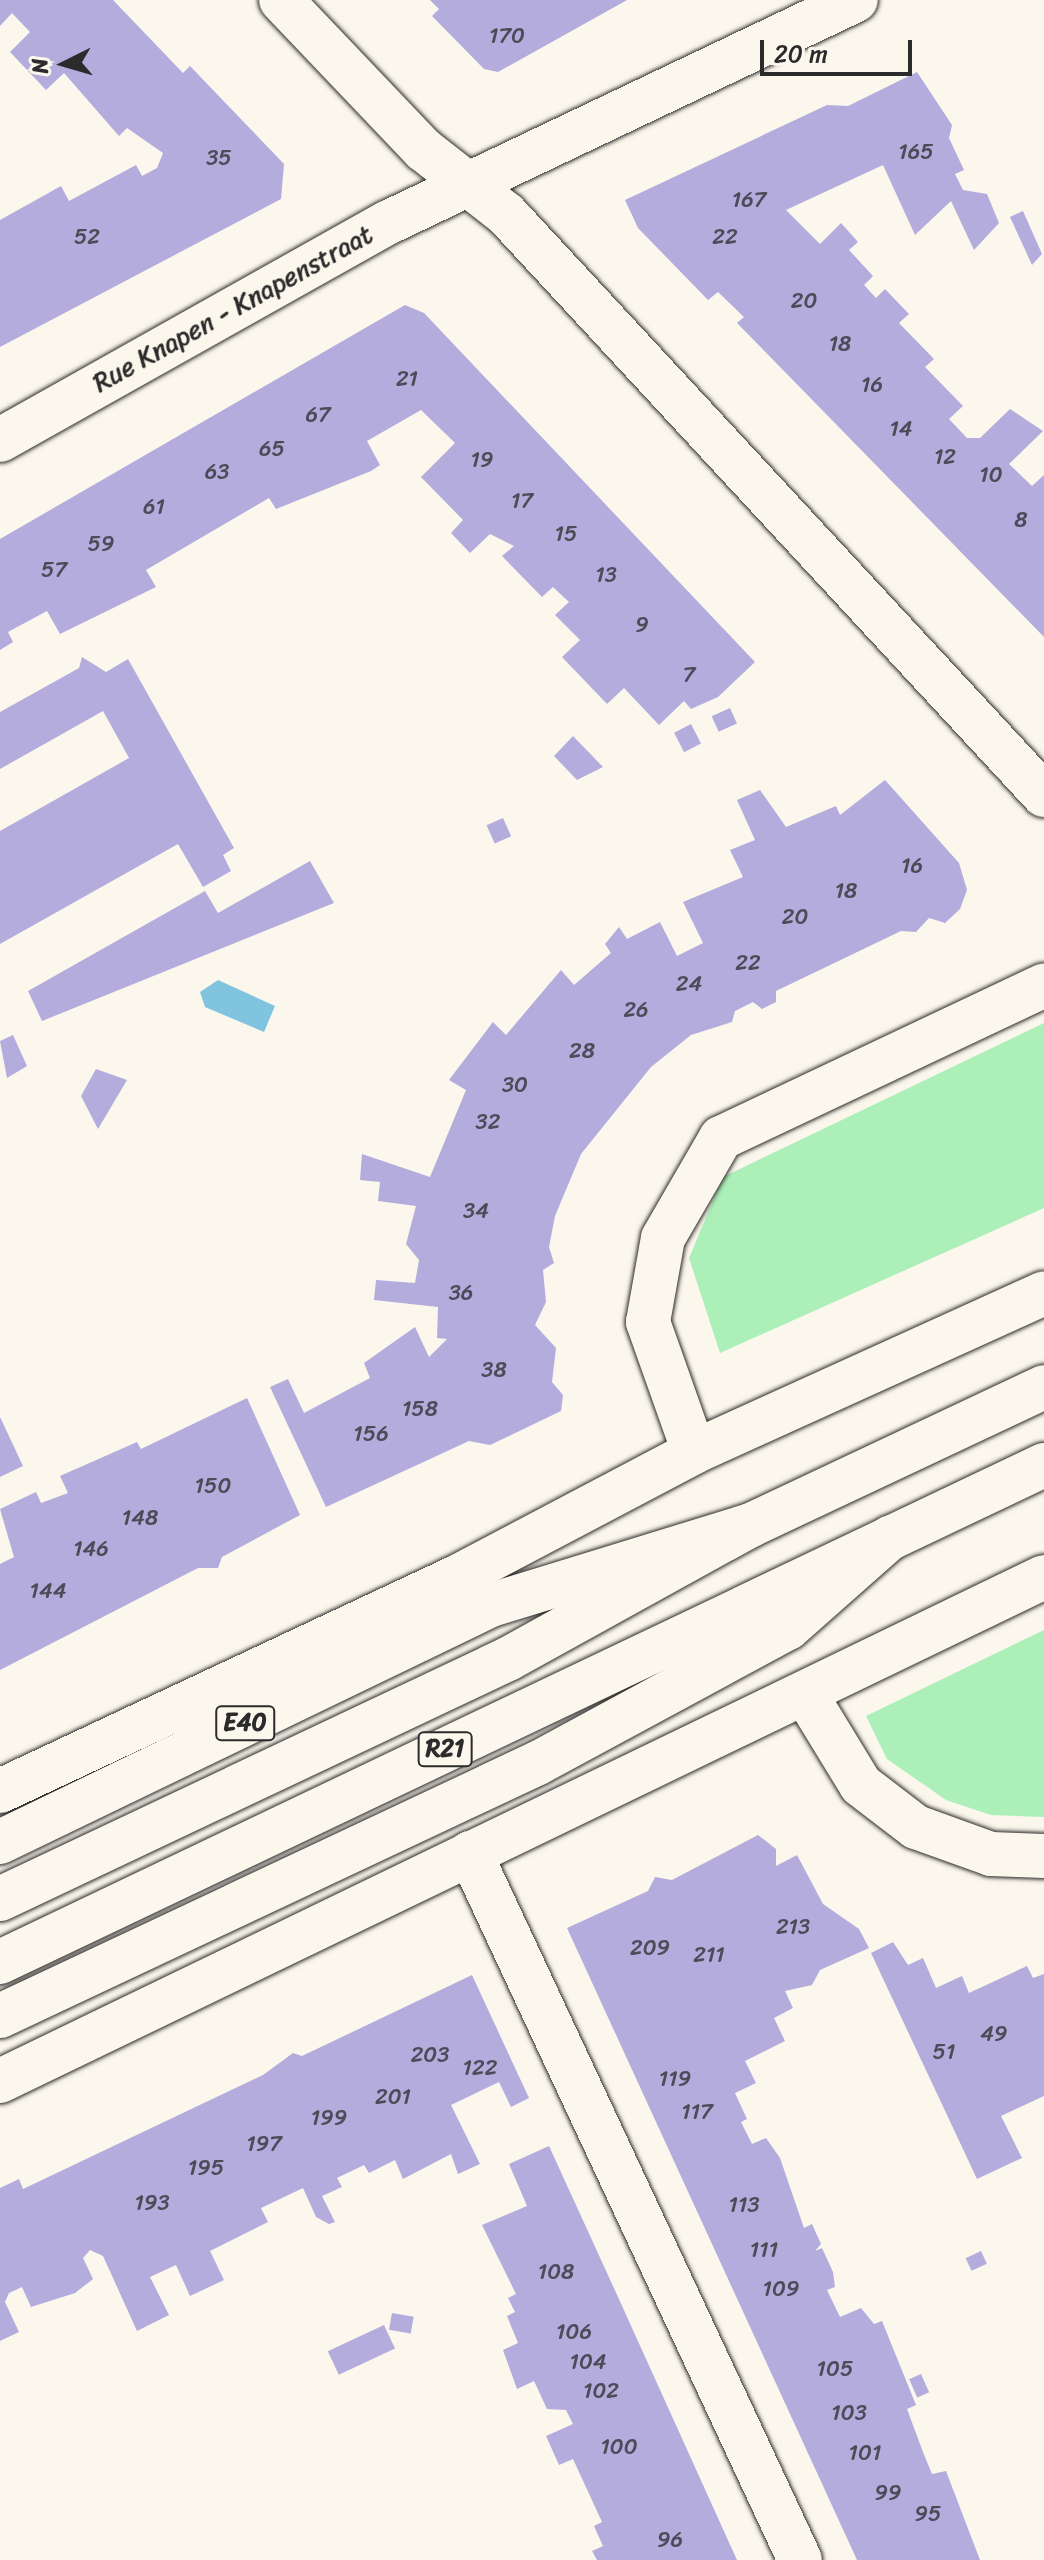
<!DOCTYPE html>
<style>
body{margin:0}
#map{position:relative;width:1044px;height:2560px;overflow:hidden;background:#fbf7ec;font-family:Sriracha,sans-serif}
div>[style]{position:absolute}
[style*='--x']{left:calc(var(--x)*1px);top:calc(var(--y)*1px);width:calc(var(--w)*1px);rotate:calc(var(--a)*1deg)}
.green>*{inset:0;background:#acefb9}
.water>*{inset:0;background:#80c4e0}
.building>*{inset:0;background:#b3acdd;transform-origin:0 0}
.roads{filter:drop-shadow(0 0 2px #2b2b2b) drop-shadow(0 0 2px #2b2b2b)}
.minor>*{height:44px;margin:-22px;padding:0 22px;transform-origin:22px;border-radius:22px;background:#fbf7ec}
.tertiary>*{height:44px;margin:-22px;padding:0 22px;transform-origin:22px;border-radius:22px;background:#fbf7ec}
.primary>*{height:44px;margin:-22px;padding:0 22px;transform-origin:22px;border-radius:22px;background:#fbf7ec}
.trunk>*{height:44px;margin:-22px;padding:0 22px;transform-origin:22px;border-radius:22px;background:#fbf7ec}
span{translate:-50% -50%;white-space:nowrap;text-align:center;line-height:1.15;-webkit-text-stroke:8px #fbf7ec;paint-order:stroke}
.number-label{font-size:22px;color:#4d4b58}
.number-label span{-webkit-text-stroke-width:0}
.shield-label span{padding:2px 6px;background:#fbf7ec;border:2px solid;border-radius:6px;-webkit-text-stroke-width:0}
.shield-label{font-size:24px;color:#2b2b2b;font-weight:700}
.street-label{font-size:26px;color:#2b2b2b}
.north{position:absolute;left:24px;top:24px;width:80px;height:80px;-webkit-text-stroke:6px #fbf7ec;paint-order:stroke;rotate:265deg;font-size:22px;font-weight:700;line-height:32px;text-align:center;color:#2b2b2b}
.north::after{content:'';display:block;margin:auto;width:28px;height:36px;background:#2b2b2b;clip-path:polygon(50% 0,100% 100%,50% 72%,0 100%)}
.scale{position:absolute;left:760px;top:40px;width:152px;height:36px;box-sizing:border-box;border:4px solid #2b2b2b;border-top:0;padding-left:10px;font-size:24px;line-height:28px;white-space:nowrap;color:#2b2b2b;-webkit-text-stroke:6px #fbf7ec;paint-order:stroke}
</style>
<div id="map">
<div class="green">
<i style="clip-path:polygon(1044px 1023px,1044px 1208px,720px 1353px,689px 1258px,723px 1177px)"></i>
<i style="clip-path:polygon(1044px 1630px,1044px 1817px,991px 1815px,946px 1800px,887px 1759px,866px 1716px)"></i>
</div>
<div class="water">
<i style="clip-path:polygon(218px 980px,275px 1006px,264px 1032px,205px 1007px,200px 992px)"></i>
</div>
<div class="building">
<i style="clip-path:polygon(0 0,113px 0,183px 73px,190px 66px,284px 164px,281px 199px,0 347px,0 220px,61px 186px,69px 201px,136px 165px,142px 176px,157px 168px,163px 153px,127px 128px,119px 136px,64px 73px,46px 90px,10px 52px,30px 32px,12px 13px,0 26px)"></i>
<i style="clip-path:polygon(430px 0,627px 0,498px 72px,484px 69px,432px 16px,439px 9px)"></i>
<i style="clip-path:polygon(917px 72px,952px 125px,949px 138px,964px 170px,955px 174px,963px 190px,987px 194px,999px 223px,974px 250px,951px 201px,915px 235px,883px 165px,786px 210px,820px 244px,841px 223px,858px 242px,849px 250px,873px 276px,864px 285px,876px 298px,885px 289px,909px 314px,899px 323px,934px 359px,925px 367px,963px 406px,949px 419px,967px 438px,980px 438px,1010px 409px,1043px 431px,1009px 464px,1032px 486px,1044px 475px,1044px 637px,737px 323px,744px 317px,718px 292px,708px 300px,638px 228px,625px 200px,827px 105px,848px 106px)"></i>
<i style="clip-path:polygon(1023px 211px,1042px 254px,1032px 265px,1010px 217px)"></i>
<i style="clip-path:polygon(405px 305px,424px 313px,755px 662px,718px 697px,691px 709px,684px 701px,659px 725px,624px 688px,607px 704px,562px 657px,580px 640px,555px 615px,569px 602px,553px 587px,542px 597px,502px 556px,514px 546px,490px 534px,470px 553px,451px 533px,463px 520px,421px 477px,455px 443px,421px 410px,367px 441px,380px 465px,371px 471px,276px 509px,269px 498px,146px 570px,156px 587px,60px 634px,47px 611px,8px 632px,13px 642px,0 650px,0 539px)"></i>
<i style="clip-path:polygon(82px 657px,106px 672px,128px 659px,234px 848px,223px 855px,231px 871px,203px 887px,178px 844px,0 944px,0 831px,129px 758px,103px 711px,0 769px,0 712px,79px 668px)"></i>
<i style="left:730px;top:708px;width:17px;height:20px;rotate:66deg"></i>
<i style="left:691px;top:724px;width:22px;height:19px;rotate:63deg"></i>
<i style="clip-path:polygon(573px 736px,603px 767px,577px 780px,554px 756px)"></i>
<i style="clip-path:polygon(885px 780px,959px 863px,967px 890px,960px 909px,945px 923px,929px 918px,916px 932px,901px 931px,776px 991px,776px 1002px,762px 1009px,753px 1002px,735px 1011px,732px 1022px,691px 1035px,651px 1067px,581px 1154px,555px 1216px,549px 1247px,554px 1263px,543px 1270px,546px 1302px,535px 1325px,556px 1348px,552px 1382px,563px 1395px,561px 1411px,490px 1445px,469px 1441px,326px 1507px,270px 1387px,288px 1379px,304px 1413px,370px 1378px,364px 1363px,415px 1327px,429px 1357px,447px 1339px,437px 1338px,438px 1307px,374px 1300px,376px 1280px,415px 1283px,419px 1260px,406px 1244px,416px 1206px,378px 1201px,380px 1182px,360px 1180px,362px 1154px,430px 1177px,466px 1090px,449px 1080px,493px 1022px,506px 1035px,561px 970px,574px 985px,611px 953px,605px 944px,619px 927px,627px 939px,660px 922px,677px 956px,703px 943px,683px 902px,743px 877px,730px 850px,755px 840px,737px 800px,760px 790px,786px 827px,836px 806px,840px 815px)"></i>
<i style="left:503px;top:818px;width:20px;height:18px;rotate:66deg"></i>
<i style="clip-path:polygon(310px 861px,334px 903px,42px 1021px,28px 991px,205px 891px,218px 913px)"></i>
<i style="clip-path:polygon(13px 1035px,27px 1066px,7px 1078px,0 1041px)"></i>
<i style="clip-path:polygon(96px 1069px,127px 1080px,98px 1129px,81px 1096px)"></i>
<i style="clip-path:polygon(247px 1398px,300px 1515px,222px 1557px,218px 1568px,198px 1568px,0 1670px,0 1564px,14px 1557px,0 1509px,36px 1492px,41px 1503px,68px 1493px,60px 1476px,137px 1442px,141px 1449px)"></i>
<i style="clip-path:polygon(0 1417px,23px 1466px,0 1477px)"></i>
<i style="clip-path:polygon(758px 1835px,776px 1849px,776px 1866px,797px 1855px,823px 1904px,859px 1929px,869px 1948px,820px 1970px,812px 1985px,785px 1991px,793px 2008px,774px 2018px,785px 2041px,745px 2061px,756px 2083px,735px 2093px,747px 2119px,741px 2122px,752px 2144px,766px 2138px,780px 2158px,804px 2228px,812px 2224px,821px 2244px,815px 2251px,822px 2248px,833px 2272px,835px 2287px,827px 2290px,840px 2317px,861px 2308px,874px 2324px,882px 2321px,916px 2405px,907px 2409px,923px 2452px,932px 2474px,946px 2471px,980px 2560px,857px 2560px,567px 1928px,648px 1891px,655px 1877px,672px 1880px)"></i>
<i style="clip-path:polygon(893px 1942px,908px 1965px,923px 1958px,936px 1988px,962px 1976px,969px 1993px,1027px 1966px,1033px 1978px,1044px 1974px,1044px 2096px,1001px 2116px,1022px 2158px,977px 2179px,871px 1953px)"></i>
<i style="clip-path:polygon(472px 1975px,529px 2098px,511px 2107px,499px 2082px,451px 2105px,480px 2164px,458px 2174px,451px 2154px,403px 2179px,395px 2160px,369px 2173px,364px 2165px,337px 2178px,342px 2187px,322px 2196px,335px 2222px,329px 2224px,316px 2217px,303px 2188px,261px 2208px,268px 2222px,210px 2251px,224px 2280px,190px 2296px,176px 2265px,150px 2277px,169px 2315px,137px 2331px,103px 2256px,90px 2250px,83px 2258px,93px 2279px,75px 2293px,31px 2307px,22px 2287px,9px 2293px,5px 2302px,19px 2332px,0 2341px,0 2188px,19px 2179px,23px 2189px,263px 2075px,293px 2053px,302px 2056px)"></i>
<i style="clip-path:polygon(549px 2146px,618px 2297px,737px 2560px,597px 2560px,592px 2551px,603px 2546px,594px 2526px,602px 2522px,573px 2459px,559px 2465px,546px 2436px,573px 2424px,566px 2410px,547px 2409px,534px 2381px,517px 2389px,503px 2350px,518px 2343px,507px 2316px,515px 2312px,508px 2298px,516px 2294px,482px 2225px,527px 2206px,509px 2164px)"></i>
<i style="left:981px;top:2251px;width:14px;height:17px;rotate:65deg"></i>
<i style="left:392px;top:2313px;width:22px;height:17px;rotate:10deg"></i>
<i style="left:384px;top:2325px;width:26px;height:62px;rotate:65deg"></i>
<i style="left:921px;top:2374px;width:20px;height:13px;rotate:66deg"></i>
</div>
<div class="roads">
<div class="minor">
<i style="--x:281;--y:0;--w:207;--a:46.4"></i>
<i style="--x:424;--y:150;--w:104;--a:38"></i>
<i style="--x:506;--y:214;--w:792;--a:47.2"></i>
<i style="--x:0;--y:440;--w:444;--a:-29.3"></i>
<i style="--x:387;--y:223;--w:519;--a:-25.43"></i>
<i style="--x:694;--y:1452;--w:138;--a:-109.5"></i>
<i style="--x:648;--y:1322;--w:85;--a:-79.9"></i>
<i style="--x:663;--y:1238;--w:116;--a:-59.9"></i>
<i style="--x:721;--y:1138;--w:357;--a:-25.3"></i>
<i style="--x:806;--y:1695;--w:105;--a:58.6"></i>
<i style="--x:861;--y:1785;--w:69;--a:37.4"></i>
<i style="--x:916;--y:1827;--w:80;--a:19.8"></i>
<i style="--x:991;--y:1854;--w:53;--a:2.2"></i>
<i style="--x:470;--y:1853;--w:780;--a:64.98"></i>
</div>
<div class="tertiary">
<i style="--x:0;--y:1791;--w:507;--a:-25.1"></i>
<i style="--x:459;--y:1576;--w:266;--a:-27.8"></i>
<i style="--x:694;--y:1452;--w:384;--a:-24.4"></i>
<i style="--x:0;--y:2081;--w:1159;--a:-25.77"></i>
</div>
<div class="primary">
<i style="--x:0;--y:1899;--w:562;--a:-25.29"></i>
<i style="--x:508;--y:1659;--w:277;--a:-28.9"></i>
<i style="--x:751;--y:1525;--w:324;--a:-25.2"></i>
<i style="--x:0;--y:1962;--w:1156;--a:-25.46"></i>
</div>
<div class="trunk">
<i style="--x:0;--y:1842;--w:545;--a:-25.77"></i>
<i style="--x:491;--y:1605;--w:272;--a:-17.1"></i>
<i style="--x:0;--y:2016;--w:595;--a:-25.19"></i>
<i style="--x:538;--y:1763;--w:284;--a:-28.4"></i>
<i style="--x:788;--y:1628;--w:137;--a:-41.5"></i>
</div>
</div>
<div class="number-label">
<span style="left:507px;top:36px">170</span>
<span style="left:916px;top:152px">165</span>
<span style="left:219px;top:158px">35</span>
<span style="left:749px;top:200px">167</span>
<span style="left:87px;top:237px">52</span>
<span style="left:725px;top:237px">22</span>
<span style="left:804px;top:301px">20</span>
<span style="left:840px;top:344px">18</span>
<span style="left:407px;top:379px">21</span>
<span style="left:872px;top:385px">16</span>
<span style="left:318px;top:415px">67</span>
<span style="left:901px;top:429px">14</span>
<span style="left:272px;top:449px">65</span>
<span style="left:945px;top:457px">12</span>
<span style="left:482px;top:460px">19</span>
<span style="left:217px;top:472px">63</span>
<span style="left:991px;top:475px">10</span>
<span style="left:522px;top:501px">17</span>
<span style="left:154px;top:507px">61</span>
<span style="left:1021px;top:520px">8</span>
<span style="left:566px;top:534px">15</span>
<span style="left:101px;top:544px">59</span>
<span style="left:54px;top:570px">57</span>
<span style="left:606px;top:575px">13</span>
<span style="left:642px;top:625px">9</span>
<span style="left:689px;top:675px">7</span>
<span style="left:912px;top:866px">16</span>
<span style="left:846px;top:891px">18</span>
<span style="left:795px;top:917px">20</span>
<span style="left:748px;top:963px">22</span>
<span style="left:689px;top:984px">24</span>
<span style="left:636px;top:1010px">26</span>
<span style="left:582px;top:1051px">28</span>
<span style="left:515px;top:1085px">30</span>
<span style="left:488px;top:1122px">32</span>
<span style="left:476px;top:1211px">34</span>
<span style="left:461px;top:1293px">36</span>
<span style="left:494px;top:1370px">38</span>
<span style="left:420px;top:1409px">158</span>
<span style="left:371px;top:1434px">156</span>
<span style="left:213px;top:1486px">150</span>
<span style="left:140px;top:1518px">148</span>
<span style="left:91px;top:1549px">146</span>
<span style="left:48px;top:1591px">144</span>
<span style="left:793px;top:1927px">213</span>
<span style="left:650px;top:1948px">209</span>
<span style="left:709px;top:1955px">211</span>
<span style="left:994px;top:2034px">49</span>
<span style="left:944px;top:2052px">51</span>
<span style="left:430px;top:2055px">203</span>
<span style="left:480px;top:2068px">122</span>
<span style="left:675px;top:2079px">119</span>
<span style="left:393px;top:2097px">201</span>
<span style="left:697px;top:2112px">117</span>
<span style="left:329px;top:2118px">199</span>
<span style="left:264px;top:2144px">197</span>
<span style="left:206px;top:2168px">195</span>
<span style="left:152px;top:2203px">193</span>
<span style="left:744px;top:2205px">113</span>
<span style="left:764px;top:2250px">111</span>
<span style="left:556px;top:2272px">108</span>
<span style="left:781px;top:2289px">109</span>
<span style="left:574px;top:2332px">106</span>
<span style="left:588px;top:2362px">104</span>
<span style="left:835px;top:2369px">105</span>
<span style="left:601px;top:2391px">102</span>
<span style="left:849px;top:2413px">103</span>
<span style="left:619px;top:2447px">100</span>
<span style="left:865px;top:2453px">101</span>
<span style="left:888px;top:2493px">99</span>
<span style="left:928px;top:2514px">95</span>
<span style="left:670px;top:2540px">96</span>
</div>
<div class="shield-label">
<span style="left:245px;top:1723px">E40</span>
<span style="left:445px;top:1749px">R21</span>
</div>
<div class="street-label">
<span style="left:233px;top:309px;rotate:-29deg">Rue Knapen - Knapenstraat</span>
</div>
<div class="north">N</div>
<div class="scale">20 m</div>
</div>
